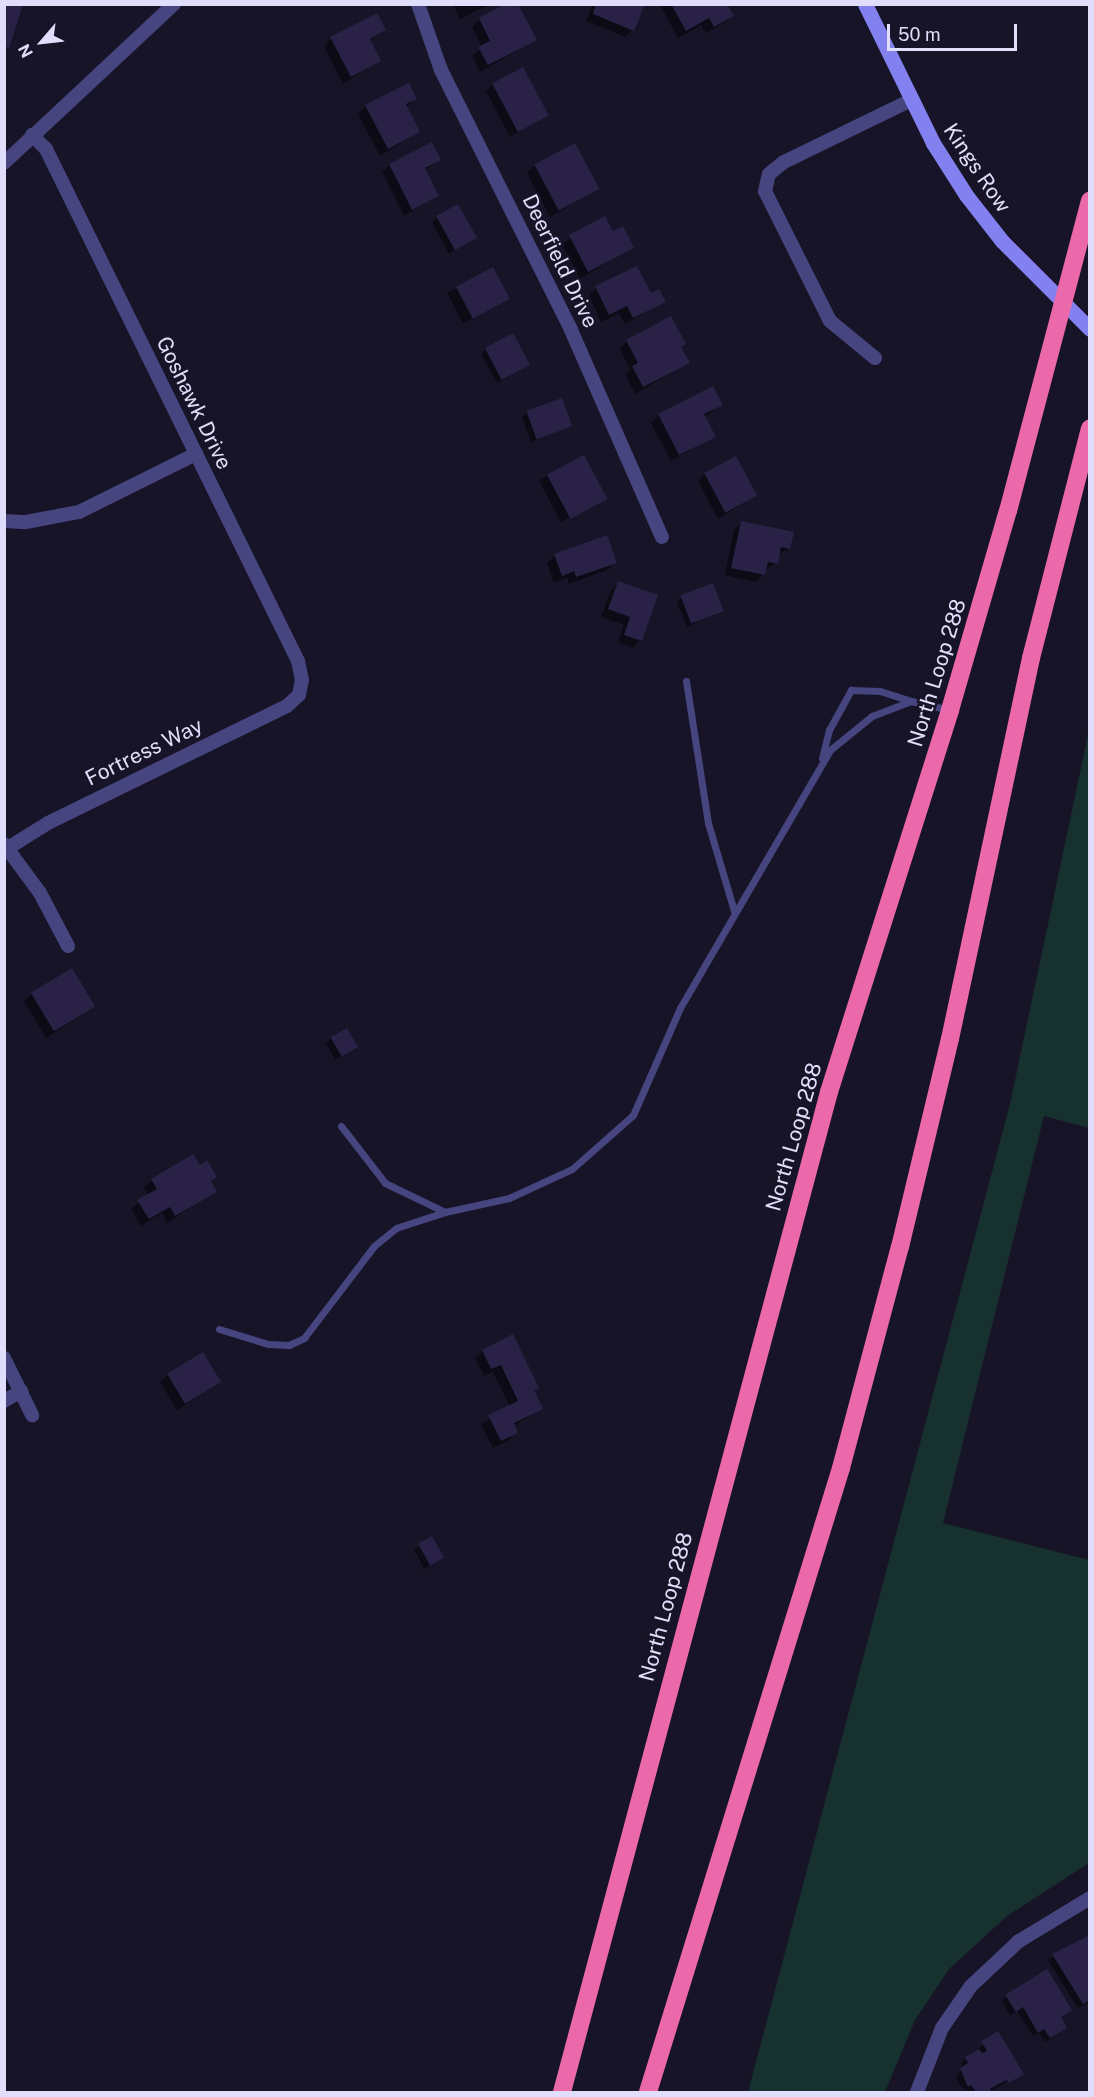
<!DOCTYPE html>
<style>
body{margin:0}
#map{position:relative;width:1094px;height:2097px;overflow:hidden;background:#171427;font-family:"Public Sans",sans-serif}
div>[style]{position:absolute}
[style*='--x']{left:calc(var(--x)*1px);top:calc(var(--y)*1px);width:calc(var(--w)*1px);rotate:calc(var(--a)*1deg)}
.green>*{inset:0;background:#17312f}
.shadow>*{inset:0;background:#0007;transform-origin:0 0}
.building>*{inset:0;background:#292246;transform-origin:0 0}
.lane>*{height:7px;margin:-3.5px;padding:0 3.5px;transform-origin:3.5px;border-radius:3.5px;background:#464580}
.street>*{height:14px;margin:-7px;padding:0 7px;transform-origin:7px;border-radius:7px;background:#464580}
.secondary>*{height:15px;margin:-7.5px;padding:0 7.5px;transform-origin:7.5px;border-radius:7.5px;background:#8281ef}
.highway>*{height:18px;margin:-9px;padding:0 9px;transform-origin:9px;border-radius:9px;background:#eb69aa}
span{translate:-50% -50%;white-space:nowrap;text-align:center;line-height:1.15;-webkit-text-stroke:5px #171427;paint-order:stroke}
.street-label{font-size:21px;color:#e1defb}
.frame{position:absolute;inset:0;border:6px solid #e1defb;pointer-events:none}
.north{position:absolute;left:12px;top:12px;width:60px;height:60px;-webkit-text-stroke:4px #171427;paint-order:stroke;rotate:242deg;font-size:16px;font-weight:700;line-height:24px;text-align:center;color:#e1defb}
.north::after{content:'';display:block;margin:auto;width:21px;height:27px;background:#e1defb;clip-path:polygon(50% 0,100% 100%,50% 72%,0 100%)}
.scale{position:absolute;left:887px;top:24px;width:130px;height:27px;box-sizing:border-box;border:3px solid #e1defb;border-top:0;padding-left:8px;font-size:18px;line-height:21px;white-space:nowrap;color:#e1defb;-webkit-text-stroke:4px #171427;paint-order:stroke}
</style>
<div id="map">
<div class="green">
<i style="clip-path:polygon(1089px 730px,1089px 1128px,1044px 1116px,943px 1523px,1089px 1560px,1089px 1863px,1007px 1916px,949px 1969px,915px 2020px,885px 2092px,748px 2092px,1010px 1104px)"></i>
</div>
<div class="shadow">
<i style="clip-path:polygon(453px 4px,490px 4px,460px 19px)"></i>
<i style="clip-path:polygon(593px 4px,643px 4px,633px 30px,625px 37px,586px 21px)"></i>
<i style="clip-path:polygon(726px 4px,732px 16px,724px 23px,706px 33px,701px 25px,678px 38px,660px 5px)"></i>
<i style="clip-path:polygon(480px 19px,535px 40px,480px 72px,472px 56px,482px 47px,472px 27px)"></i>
<i style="clip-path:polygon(384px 30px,369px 42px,379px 61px,343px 84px,324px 46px,331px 38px)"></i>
<i style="clip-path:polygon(493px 84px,547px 115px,510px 137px,486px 91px)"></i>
<i style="clip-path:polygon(415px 99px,406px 107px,418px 132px,380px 156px,358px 114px,366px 106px)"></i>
<i style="clip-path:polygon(439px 160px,425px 171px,437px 196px,404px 216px,382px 172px,389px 165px)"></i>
<i style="clip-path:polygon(535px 165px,597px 189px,550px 217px,527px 173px)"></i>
<i style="clip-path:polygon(437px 217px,475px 238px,449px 254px,432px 222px)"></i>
<i style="clip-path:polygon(604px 218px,612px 233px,632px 247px,580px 279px,562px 244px)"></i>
<i style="left:492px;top:269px;width:34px;height:51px;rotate:62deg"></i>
<i style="clip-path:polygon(596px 288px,650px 295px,664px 301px,625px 324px,619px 313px,601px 322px,589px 295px)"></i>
<i style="clip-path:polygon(627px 341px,684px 344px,680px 348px,688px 363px,635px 394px,625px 374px,630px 369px,620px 349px)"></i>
<i style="clip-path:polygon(486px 349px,528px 365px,497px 383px,481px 354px)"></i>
<i style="clip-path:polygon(721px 405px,704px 417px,714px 436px,671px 461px,651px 423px,659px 415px)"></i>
<i style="clip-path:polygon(527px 412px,570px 425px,531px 442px,522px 417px)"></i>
<i style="left:583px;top:457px;width:47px;height:50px;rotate:62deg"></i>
<i style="clip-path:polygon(705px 474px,755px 496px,718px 519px,698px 481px)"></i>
<i style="clip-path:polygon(742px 522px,789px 548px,778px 555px,776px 563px,765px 570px,756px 582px,725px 575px,734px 530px)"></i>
<i style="clip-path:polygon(555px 555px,615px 562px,607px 570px,569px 584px,567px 578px,554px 583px,547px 563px)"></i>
<i style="clip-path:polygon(618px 582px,640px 640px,633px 648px,618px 642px,624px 625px,601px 617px,611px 590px)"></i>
<i style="clip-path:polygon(682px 597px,722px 610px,687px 627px,677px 602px)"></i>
<i style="clip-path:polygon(32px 994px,94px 1007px,46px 1038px,24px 1001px)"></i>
<i style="clip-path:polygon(331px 1038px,356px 1047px,335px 1060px,326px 1043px)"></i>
<i style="clip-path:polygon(152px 1180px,210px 1182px,215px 1191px,167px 1223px,162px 1213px,141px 1226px,131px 1209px,149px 1195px,144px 1188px)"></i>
<i style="clip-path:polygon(483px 1351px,537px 1387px,533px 1391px,541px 1409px,513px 1426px,516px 1432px,509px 1440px,493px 1448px,481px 1424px,510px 1407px,493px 1372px,484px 1376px,475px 1358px)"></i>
<i style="clip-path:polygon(168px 1375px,219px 1382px,177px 1410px,160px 1382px)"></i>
<i style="clip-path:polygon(432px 1538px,442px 1557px,424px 1569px,414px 1549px)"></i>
<i style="clip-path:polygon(1090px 1939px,1090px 2001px,1078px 2008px,1048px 1960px)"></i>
<i style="clip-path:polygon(1006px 1996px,1070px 2010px,1059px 2018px,1065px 2028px,1045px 2042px,1039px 2033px,1033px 2036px,1017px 2011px,1010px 2015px,1002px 2001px)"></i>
<i style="clip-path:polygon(998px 2033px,1022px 2074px,988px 2092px,966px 2092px,956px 2079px,963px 2067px,961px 2063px)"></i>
</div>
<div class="building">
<i style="clip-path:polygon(4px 4px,23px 5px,9px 48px,4px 46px)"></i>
<i style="clip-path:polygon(505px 4px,518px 4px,537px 40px,488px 65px,478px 47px,490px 41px,479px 18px)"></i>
<i style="clip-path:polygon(596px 4px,645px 4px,634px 31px,593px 14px)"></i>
<i style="clip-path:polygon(671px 4px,727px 4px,734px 16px,714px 27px,709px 18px,686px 31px)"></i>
<i style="clip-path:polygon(377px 13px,386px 30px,370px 39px,381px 61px,351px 77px,330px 37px)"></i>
<i style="left:523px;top:67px;width:55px;height:35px;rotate:62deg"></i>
<i style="clip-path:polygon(409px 83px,417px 99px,406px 104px,420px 132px,388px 149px,365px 105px)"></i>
<i style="clip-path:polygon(432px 142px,441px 160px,425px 168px,439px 196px,412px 210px,389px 164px)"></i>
<i style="left:575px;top:143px;width:52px;height:46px;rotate:62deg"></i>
<i style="left:458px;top:204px;width:39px;height:25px;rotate:61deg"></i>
<i style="clip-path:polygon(605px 216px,613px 231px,623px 226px,634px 248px,588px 272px,569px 235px)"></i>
<i style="clip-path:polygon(637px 266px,651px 293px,659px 289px,666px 302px,633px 318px,627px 306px,609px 315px,595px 286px)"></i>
<i style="left:493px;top:267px;width:36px;height:42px;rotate:62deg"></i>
<i style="clip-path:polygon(671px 316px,686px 344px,681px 347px,690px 363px,643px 387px,632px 366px,638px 363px,626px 340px)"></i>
<i style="left:513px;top:333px;width:36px;height:32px;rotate:62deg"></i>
<i style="clip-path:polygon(713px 386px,723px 405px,704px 414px,716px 437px,679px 455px,658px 414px)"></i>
<i style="left:562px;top:398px;width:30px;height:38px;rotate:70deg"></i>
<i style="left:584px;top:455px;width:50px;height:42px;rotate:62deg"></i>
<i style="left:736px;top:456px;width:45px;height:36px;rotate:62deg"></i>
<i style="clip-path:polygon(741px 521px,794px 532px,790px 549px,781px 547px,778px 564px,768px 562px,765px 575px,731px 568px)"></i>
<i style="clip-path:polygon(607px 535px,617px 563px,576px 577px,574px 571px,562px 576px,554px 554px)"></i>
<i style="clip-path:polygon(618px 581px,658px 595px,642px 641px,624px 635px,630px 617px,608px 609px)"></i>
<i style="left:713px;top:583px;width:30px;height:35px;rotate:69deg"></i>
<i style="left:72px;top:968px;width:45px;height:48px;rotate:59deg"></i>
<i style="left:347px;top:1028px;width:22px;height:19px;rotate:60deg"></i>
<i style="clip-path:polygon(193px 1154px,200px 1165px,207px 1160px,217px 1177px,211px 1181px,217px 1192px,175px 1216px,170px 1207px,149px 1219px,137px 1200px,157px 1189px,151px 1179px)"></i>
<i style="clip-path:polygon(513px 1334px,539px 1388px,534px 1390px,543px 1409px,514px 1423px,518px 1433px,501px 1441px,488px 1415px,518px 1401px,501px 1365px,491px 1369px,482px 1350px)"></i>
<i style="left:203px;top:1352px;width:35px;height:42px;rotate:59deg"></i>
<i style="left:432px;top:1536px;width:25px;height:16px;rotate:61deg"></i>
<i style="clip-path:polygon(1090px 1935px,1090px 2000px,1083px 2004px,1052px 1954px)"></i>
<i style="clip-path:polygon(1047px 1969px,1072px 2010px,1061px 2017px,1067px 2028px,1050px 2038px,1044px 2029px,1038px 2033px,1023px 2007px,1016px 2012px,1005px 1995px)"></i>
<i style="clip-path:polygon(998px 2031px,1024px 2074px,1009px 2083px,1006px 2080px,990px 2089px,992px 2092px,976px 2092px,971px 2085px,968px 2087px,960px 2068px,968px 2063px,965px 2057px,979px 2049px,982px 2053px,987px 2051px,981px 2041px)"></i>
</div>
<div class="lane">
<i style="--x:686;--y:681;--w:144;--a:81.2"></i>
<i style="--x:708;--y:823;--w:92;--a:73.5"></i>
<i style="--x:822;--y:758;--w:29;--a:-76"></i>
<i style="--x:829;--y:730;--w:46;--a:-61.2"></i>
<i style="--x:851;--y:690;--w:29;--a:2"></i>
<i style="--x:880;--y:691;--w:33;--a:18"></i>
<i style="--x:341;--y:1126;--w:72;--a:52.3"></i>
<i style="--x:385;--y:1183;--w:67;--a:25.8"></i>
<i style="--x:445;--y:1212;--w:66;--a:-12.3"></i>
<i style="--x:509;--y:1198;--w:69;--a:-24.7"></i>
<i style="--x:572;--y:1169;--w:81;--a:-41.5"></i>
<i style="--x:633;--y:1115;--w:117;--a:-66.3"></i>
<i style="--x:680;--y:1008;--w:298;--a:-59.8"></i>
<i style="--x:830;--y:750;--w:54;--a:-39"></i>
<i style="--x:872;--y:716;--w:42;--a:-21"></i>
<i style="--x:911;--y:701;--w:40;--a:13"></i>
<i style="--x:219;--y:1329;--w:51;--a:17"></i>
<i style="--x:268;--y:1344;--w:21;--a:3"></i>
<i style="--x:289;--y:1345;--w:17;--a:-25"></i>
<i style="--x:304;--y:1338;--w:116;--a:-52.7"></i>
<i style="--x:374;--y:1246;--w:28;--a:-39"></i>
<i style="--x:396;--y:1228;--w:52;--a:-18.1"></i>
</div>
<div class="street">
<i style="--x:418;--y:4;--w:70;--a:70.8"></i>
<i style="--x:441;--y:70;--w:291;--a:63.4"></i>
<i style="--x:571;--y:330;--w:226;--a:66.3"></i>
<i style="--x:4;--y:163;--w:233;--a:-43.1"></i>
<i style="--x:875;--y:358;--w:58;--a:-140.6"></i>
<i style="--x:830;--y:321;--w:145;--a:-116.6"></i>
<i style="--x:765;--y:191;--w:17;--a:-77"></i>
<i style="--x:769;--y:174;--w:19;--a:-39"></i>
<i style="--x:784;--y:162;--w:141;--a:-26"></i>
<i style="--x:4;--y:521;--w:22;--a:3"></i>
<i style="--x:26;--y:522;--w:54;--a:-10.7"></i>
<i style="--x:79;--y:512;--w:131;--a:-26.4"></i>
<i style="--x:4;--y:844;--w:61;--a:53.7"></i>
<i style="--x:40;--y:893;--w:60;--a:62.2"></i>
<i style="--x:8;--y:848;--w:47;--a:-32"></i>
<i style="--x:48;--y:823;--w:266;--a:-26.1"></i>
<i style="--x:287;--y:706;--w:16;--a:-43"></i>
<i style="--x:299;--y:695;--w:15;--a:-79"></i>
<i style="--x:302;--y:680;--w:19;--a:-102"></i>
<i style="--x:298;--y:661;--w:571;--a:-116.21"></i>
<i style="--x:46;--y:149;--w:20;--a:-135"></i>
<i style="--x:4;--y:1358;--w:64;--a:63.8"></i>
<i style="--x:4;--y:1401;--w:20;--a:-30"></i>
<i style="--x:917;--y:2092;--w:69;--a:-68.7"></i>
<i style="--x:942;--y:2028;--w:51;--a:-55.4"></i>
<i style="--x:971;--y:1986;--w:66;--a:-43.2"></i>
<i style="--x:1019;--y:1941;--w:83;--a:-31.2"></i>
</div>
<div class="secondary">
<i style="--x:865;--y:4;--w:155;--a:63.9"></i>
<i style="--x:933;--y:143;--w:62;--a:57.6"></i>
<i style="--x:966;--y:195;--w:58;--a:52"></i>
<i style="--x:1002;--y:241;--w:124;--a:45"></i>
</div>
<div class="highway">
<i style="--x:562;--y:2092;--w:1035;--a:-75.05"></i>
<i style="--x:829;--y:1092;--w:401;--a:-72.4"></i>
<i style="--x:950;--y:710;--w:207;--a:-73.8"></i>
<i style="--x:1008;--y:511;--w:321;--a:-75.2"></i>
<i style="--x:648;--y:2092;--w:653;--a:-72.81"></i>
<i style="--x:841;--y:1468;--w:229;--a:-75.1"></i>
<i style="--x:900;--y:1247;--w:214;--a:-76.5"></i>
<i style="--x:950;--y:1039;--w:390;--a:-78"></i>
<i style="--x:1031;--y:658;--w:237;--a:-75.6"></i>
</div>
<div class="street-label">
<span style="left:977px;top:168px;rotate:56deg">Kings Row</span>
<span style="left:560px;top:261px;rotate:64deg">Deerfield Drive</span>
<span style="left:194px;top:403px;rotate:64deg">Goshawk Drive</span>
<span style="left:937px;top:673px;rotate:-73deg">North Loop 288</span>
<span style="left:144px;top:752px;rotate:-26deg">Fortress Way</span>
<span style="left:794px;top:1137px;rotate:-74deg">North Loop 288</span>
<span style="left:666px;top:1607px;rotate:-75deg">North Loop 288</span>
</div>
<div class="frame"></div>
<div class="north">N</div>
<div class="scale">50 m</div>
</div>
